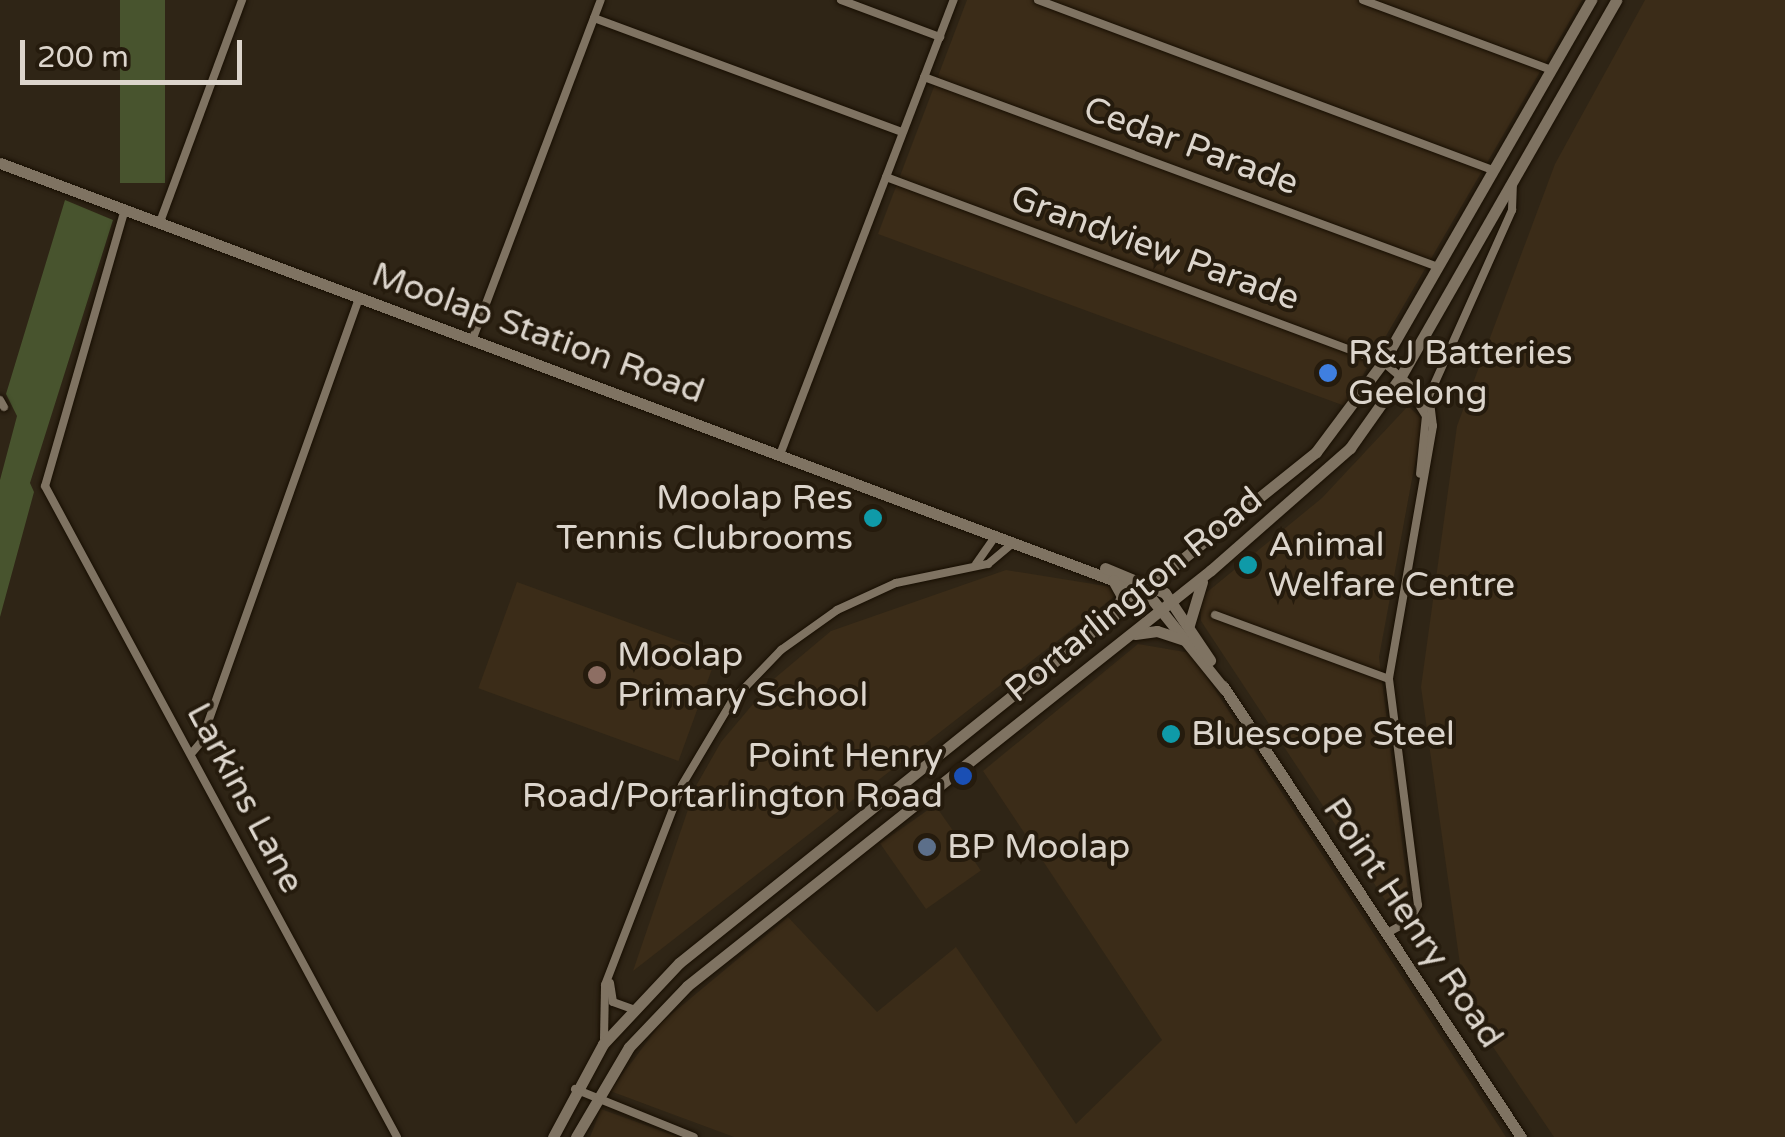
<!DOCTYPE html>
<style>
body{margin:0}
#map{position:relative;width:1785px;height:1137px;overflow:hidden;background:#2f2516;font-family:"Varela Round",sans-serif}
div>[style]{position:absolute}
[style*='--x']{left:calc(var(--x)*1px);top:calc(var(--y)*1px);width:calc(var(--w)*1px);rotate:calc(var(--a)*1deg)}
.built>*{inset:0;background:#3b2c18;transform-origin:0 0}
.green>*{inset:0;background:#48542e;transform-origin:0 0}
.roads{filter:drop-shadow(0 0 2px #170e02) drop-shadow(0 0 2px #170e02)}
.street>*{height:8px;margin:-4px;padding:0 4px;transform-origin:4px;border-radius:4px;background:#7f7362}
.secondary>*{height:11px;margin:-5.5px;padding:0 5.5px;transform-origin:5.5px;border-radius:5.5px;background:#7f7362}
.dots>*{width:28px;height:28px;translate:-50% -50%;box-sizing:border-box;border:5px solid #251b0d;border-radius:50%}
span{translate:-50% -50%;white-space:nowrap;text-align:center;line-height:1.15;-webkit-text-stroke:8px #251b0d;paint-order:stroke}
.street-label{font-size:35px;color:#dcd5cc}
.poi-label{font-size:35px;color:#dcd5cc}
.left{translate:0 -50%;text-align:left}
.right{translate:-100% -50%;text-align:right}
.scale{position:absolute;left:20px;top:40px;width:222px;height:45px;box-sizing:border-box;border:5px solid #dcd5cc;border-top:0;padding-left:12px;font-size:30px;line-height:35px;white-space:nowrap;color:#dcd5cc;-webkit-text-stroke:8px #251b0d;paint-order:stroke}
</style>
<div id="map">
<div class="built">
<i style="clip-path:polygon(967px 0,1582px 0,1345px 406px,878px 234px)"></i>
<i style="clip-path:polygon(1645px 0,1785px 0,1785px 1137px,1554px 1137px,1466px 1007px,1421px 687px,1457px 426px,1555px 164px)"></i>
<i style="clip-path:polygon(1408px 406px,1423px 420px,1379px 657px,1408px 891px,1393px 912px,1201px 621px,1201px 597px,1322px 498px)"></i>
<i style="clip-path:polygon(1006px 570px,1124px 589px,633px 971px,696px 786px,721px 742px,775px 678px,831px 631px)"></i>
<i style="left:517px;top:582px;width:213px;height:113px;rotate:20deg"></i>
<i style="clip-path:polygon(1138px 644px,1191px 653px,1506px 1137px,734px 1137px,610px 1091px,661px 1023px,788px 917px,877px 1012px,956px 947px,1076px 1124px,1162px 1040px,983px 771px)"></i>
<i style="left:935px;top:805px;width:80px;height:67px;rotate:55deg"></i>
<i style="clip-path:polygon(601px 1109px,678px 1137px,590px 1137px)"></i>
</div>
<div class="green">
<i style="left:120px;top:0;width:45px;height:183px"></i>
<i style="clip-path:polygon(65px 200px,113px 220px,30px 483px,34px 492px,0 617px,0 480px,17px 416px,6px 394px)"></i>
</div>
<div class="roads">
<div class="street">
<i style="--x:841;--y:0;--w:106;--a:20.5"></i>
<i style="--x:1038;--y:0;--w:486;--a:20.5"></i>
<i style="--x:1363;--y:0;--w:201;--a:20.4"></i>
<i style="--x:594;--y:18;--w:329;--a:20.3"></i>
<i style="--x:924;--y:77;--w:548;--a:20.29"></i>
<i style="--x:886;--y:177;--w:530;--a:20.42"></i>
<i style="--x:1383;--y:362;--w:62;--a:40.4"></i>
<i style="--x:1430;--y:402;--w:24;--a:83"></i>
<i style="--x:1433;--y:426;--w:257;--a:99.9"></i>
<i style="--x:1389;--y:679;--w:228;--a:82.7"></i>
<i style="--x:1418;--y:905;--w:18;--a:119"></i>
<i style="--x:1409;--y:921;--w:26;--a:151"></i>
<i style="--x:125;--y:209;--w:288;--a:106.1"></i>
<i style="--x:45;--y:486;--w:740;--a:61.6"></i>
<i style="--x:160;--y:222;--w:237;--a:-69.7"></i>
<i style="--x:473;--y:338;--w:361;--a:-69.3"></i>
<i style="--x:1401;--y:376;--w:47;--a:58"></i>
<i style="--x:1426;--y:416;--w:58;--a:95.9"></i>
<i style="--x:0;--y:400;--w:8;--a:60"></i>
<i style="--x:1424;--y:407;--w:216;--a:-65.9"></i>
<i style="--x:1512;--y:210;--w:30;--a:-88"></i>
<i style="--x:781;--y:452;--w:484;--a:-69.1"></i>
<i style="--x:976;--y:564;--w:35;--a:-55"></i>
<i style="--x:1215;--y:615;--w:185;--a:20.2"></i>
<i style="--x:191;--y:754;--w:16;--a:-50"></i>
<i style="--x:201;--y:742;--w:473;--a:-70.4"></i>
<i style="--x:610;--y:983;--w:19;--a:81"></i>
<i style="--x:613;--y:1002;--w:20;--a:20"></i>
<i style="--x:604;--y:1039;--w:54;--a:-88.9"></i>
<i style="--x:605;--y:985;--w:214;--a:-68.9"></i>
<i style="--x:682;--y:785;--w:98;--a:-59.2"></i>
<i style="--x:732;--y:701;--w:71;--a:-46.1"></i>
<i style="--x:781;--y:650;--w:69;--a:-35.5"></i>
<i style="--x:837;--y:610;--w:65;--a:-24.6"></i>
<i style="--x:896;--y:583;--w:94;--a:-11.7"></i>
<i style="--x:988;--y:564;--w:33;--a:-40"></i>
<i style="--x:575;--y:1089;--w:128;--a:22"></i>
</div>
<div class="secondary">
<i style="--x:0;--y:163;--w:1225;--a:20.55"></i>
<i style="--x:1147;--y:593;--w:124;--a:51.2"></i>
<i style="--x:1105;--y:568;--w:65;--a:22.6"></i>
<i style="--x:1165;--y:593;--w:81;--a:56.1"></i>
<i style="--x:1113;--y:580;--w:18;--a:61"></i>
<i style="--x:1122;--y:596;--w:22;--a:112"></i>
<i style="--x:1189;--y:625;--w:45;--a:-73.2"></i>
<i style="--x:1135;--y:634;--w:22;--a:-8"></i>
<i style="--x:1157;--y:631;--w:28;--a:18"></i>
<i style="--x:1223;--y:686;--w:541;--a:56.55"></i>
<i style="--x:553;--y:1137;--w:106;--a:-61.7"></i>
<i style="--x:603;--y:1044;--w:111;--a:-46.8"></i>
<i style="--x:679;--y:963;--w:817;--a:-38.74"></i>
<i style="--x:1316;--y:452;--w:112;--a:-53.3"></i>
<i style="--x:1383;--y:362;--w:418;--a:-60.1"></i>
<i style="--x:576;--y:1137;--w:104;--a:-59.5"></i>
<i style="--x:629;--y:1047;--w:84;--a:-46.4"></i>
<i style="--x:687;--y:986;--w:669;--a:-38.45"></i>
<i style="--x:1211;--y:570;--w:185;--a:-41.3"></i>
<i style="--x:1350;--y:448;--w:88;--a:-54.7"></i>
<i style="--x:1401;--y:376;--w:433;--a:-60.2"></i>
</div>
</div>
<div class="dots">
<i style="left:1328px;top:373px;background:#3f7fe0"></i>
<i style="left:873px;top:518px;background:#0f9aa8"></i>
<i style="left:1248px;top:565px;background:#0f9aa8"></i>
<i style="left:597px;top:675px;background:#8d6e63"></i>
<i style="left:1171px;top:734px;background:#0f9aa8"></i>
<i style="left:963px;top:776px;background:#1a4fb4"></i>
<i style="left:927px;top:847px;background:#5c6f8a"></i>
</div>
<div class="street-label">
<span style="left:1191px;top:146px;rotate:20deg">Cedar Parade</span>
<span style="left:1155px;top:248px;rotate:20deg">Grandview Parade</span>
<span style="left:538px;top:333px;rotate:20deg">Moolap Station Road</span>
<span style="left:1134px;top:595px;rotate:-39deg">Portarlington Road</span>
<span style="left:245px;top:798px;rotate:62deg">Larkins Lane</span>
<span style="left:1413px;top:923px;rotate:56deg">Point Henry Road</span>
</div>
<div class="poi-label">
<span class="left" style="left:1348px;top:373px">R&amp;J Batteries<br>Geelong</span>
<span class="right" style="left:853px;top:518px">Moolap Res<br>Tennis Clubrooms</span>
<span class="left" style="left:1268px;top:565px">Animal<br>Welfare Centre</span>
<span class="left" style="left:617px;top:675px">Moolap<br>Primary School</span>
<span class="left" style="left:1191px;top:734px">Bluescope Steel</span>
<span class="right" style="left:943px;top:776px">Point Henry<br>Road/Portarlington Road</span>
<span class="left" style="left:947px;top:847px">BP Moolap</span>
</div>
<div class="scale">200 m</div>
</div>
